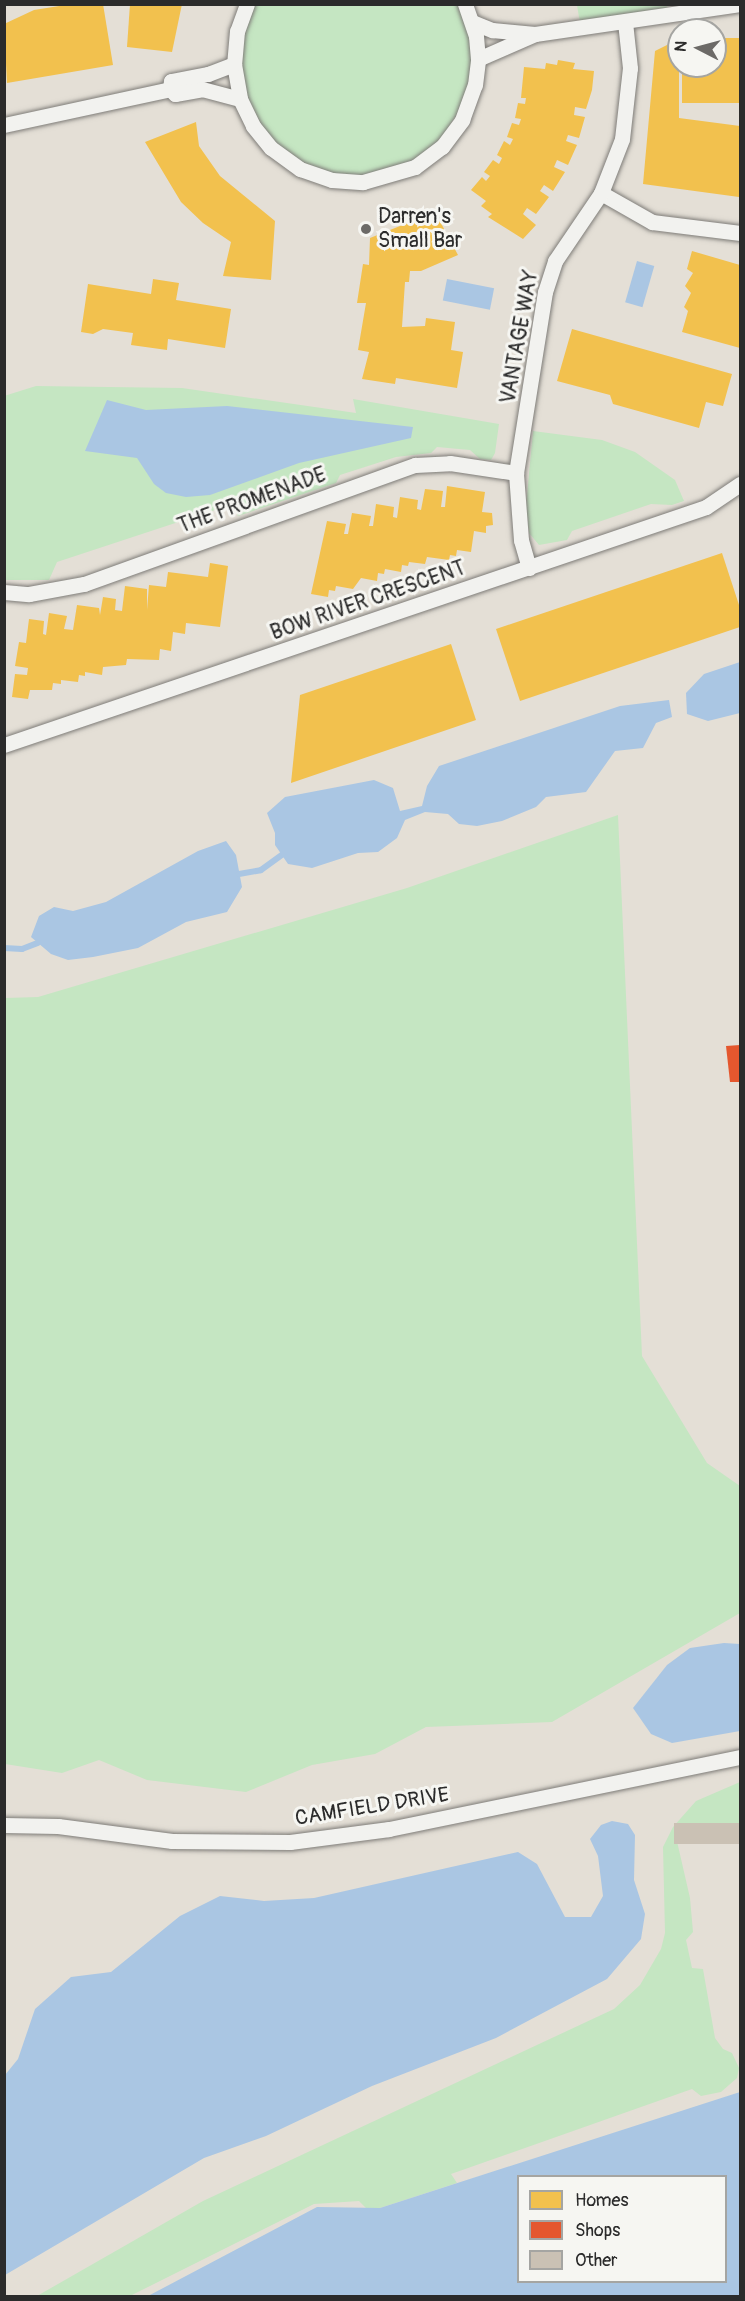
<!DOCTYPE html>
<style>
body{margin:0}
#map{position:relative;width:745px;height:2301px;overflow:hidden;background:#e4dfd6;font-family:Pangolin,sans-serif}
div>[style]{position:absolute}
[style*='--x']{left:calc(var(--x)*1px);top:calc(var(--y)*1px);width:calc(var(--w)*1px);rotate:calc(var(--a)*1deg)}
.green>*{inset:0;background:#c5e6c2}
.water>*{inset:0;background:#aac6e3;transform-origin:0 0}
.homes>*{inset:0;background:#f2c14e}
.shops>*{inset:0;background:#e4572e}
.stream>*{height:6px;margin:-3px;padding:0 3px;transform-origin:3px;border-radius:3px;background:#aac6e3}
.building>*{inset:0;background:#cac1b4;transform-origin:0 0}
.roads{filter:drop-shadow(0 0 2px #7e7c78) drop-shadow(0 0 2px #7e7c78)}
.street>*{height:15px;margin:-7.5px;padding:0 7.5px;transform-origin:7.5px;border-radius:7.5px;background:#f2f2ef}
.dots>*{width:16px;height:16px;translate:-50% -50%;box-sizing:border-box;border:3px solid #f6f6f2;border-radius:50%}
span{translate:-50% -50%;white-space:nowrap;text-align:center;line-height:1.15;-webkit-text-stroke:6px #f6f6f2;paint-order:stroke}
.poi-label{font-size:21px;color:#2b2b2b}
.left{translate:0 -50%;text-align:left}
.street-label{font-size:21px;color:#2b2b2b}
.frame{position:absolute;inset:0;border:6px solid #2b2b2b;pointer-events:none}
.legend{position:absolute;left:517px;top:2175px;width:210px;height:108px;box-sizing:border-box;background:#f6f6f2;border:2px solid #a5a5a2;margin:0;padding:8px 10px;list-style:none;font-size:18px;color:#2b2b2b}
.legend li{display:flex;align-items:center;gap:12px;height:30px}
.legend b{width:30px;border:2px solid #a5a5a2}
.north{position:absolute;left:667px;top:18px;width:60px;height:60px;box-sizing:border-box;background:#f6f6f2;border:2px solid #a5a5a2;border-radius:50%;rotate:276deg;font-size:16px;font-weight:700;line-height:24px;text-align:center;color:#2b2b2b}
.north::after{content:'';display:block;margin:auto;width:21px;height:27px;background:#6c6a67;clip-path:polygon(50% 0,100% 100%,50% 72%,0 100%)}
</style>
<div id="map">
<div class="green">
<i style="clip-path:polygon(247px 5px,465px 5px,475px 85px,430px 157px,363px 182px,300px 169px,248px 117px,237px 31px)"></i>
<i style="clip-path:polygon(577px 5px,667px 5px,668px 15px,581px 29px)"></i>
<i style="clip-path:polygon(36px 386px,182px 388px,356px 413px,353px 399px,499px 424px,495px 453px,491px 460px,480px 459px,470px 450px,437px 447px,431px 453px,396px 457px,340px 475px,336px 483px,238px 516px,233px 504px,57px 562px,49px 580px,5px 580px,4px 396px)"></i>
<i style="clip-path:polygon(533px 431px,602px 440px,635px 452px,675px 480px,684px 501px,672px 505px,651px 504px,572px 531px,567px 540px,539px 545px,529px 533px,526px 506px)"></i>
<i style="clip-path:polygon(618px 815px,642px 1356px,707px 1463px,740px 1486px,740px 1613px,552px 1722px,426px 1727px,375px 1754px,312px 1765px,246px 1792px,147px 1780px,99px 1760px,62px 1773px,5px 1764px,5px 998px,38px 997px,407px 888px)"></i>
<i style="clip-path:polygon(740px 1782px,740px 1823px,676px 1837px,690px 1898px,693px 1932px,686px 1940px,692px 1968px,703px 1969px,715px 2038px,723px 2049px,732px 2053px,739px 2068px,737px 2078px,721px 2092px,701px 2096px,692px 2089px,451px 2174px,457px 2183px,380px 2208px,366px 2208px,359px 2201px,314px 2204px,130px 2296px,37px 2296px,203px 2201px,614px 2009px,640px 1985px,661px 1949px,665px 1933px,663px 1847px,673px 1827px,696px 1801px)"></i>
</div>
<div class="water">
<i style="left:637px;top:261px;width:18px;height:43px;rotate:16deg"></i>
<i style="left:447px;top:279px;width:48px;height:22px;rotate:11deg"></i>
<i style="clip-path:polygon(107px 400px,146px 410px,227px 406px,413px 427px,411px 438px,299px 463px,210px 495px,186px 497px,166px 493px,154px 484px,137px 458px,85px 451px)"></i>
<i style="clip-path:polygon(740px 662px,740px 713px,708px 721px,687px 714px,686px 693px,704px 674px)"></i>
<i style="clip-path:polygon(669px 700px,672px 717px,656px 723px,643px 748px,615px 751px,586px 792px,546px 797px,536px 807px,502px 821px,477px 826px,459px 824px,448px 814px,425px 812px,405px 820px,397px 838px,378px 852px,358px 853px,312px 868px,288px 864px,275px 845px,275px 833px,267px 813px,285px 797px,374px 780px,393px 788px,400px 811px,422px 806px,427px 786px,439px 766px,620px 706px)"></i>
<i style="clip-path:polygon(226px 841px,236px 855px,242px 887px,227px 912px,186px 922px,138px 948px,93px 957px,68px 960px,51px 954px,31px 937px,39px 916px,54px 907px,73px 911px,106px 902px,198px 851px)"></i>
<i style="clip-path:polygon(724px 1643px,740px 1644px,740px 1731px,672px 1743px,651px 1734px,633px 1708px,667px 1665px,690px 1648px)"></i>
<i style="clip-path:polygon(612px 1821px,628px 1824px,635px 1835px,634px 1880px,645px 1914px,641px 1939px,607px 1979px,496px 2038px,372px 2086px,266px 2136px,204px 2158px,5px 2275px,5px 2075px,18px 2059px,35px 2009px,71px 1977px,111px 1972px,180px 1916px,220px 1896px,264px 1901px,314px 1898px,518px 1852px,537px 1864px,565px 1917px,591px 1917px,603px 1896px,598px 1856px,590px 1839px,601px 1825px)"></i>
<i style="clip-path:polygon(evenodd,740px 2092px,740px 2296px,148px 2296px,317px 2207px,380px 2208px,740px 2092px,518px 2176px,726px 2176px,726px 2282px,518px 2282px,518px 2176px)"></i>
</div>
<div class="homes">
<i style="clip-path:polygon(72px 4px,103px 4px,113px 65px,7px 83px,4px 24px,34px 10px)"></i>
<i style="clip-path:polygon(130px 4px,182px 4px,172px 52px,127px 47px)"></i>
<i style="clip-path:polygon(715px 38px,740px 38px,740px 103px,682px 103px,682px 66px,715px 66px)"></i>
<i style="clip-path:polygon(679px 39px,679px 118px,740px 126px,739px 197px,643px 184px,655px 51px)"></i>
<i style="clip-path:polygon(558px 60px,575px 63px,573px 69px,594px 71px,592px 90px,586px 109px,575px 107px,574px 115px,585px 117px,579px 138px,568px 135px,566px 141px,577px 145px,568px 165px,557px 160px,554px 167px,565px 172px,553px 191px,544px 185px,540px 191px,549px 197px,536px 214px,527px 208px,523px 214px,536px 225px,523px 239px,488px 217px,492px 214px,481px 206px,486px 201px,471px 190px,482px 177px,486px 181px,490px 176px,484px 172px,493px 160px,499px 164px,502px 158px,497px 155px,504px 141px,510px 145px,513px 139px,507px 137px,512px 123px,519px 125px,521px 119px,515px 118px,518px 103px,525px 104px,526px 98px,521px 98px,524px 67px,545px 69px,546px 63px,557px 65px)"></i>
<i style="clip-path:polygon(196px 122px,199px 146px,220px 176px,275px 221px,271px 280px,223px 276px,231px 242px,203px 223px,181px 202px,145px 142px)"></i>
<i style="clip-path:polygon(435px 212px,458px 255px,421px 271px,410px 271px,409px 282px,405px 282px,402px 327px,425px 326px,426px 318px,455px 322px,451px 350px,463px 352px,457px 388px,396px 378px,395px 384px,362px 379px,369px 352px,358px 350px,366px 303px,357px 303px,363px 264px,369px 265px,370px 238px)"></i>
<i style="clip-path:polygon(692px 251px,740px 265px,740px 348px,682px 332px,688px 311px,684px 307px,691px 293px,685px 286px,693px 273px,687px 269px)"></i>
<i style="clip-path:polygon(153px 279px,179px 283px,176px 300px,231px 309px,225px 348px,168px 339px,167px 350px,131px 345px,133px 333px,103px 329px,93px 334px,81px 332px,88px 284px,151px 294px)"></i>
<i style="clip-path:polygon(572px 329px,732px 374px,723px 406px,706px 402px,699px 428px,613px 404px,610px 395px,557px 381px)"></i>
<i style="clip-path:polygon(447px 486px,485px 492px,482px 512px,492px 513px,493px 525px,486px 526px,486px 533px,474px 531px,471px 552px,457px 550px,456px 556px,450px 555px,449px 560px,427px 557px,425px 564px,409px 562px,408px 566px,402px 565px,401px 572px,385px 569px,384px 574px,378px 573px,377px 581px,361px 578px,353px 589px,336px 586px,335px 591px,329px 590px,328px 597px,311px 594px,327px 521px,346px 524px,344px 534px,348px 534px,352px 513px,371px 516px,369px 526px,373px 526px,376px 504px,394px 507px,393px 517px,397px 518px,400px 497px,418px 500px,417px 509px,421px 510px,425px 489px,443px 491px,441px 507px,445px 507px)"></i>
<i style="clip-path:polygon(722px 553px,740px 608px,740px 627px,520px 701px,496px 629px)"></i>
<i style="clip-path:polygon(210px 563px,228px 566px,220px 627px,186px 623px,185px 634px,173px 632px,171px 651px,160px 649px,159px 660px,127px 659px,126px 665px,103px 667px,102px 675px,85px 672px,85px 676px,79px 675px,78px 682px,61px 680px,61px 684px,53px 683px,52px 690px,30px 690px,28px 699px,12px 697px,15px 674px,27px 675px,28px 668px,15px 666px,19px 642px,26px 643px,29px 619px,44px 621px,43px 634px,46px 635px,49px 613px,67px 616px,64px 629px,73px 630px,77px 605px,99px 608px,100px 615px,103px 597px,116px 599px,115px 610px,122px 611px,125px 586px,147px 589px,147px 610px,149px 585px,166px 587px,168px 572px,208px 577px)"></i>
<i style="clip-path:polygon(451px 644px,476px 720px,291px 783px,300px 695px)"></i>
</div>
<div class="shops">
<i style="clip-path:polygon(740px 1045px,740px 1082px,730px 1082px,726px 1046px)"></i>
</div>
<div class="stream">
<i style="--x:239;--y:874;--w:22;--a:-10"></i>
<i style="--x:261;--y:870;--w:26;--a:-36"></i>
<i style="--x:4;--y:948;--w:18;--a:3"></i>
<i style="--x:22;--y:949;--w:17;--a:-21"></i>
</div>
<div class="building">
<i style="left:740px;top:1823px;width:21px;height:66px;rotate:90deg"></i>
</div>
<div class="roads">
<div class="street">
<i style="--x:247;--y:4;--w:29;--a:110"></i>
<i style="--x:237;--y:31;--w:33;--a:95"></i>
<i style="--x:234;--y:64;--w:36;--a:80"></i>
<i style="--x:240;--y:99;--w:30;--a:64"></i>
<i style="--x:253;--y:126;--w:28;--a:51"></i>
<i style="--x:271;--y:148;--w:36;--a:36"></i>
<i style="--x:300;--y:169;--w:34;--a:19"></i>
<i style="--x:332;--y:180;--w:31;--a:4"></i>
<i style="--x:363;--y:182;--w:54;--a:-16.1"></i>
<i style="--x:415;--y:167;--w:34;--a:-37"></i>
<i style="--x:442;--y:147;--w:34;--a:-53"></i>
<i style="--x:462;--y:120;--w:37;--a:-70"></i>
<i style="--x:475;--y:85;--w:26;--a:-83"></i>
<i style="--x:478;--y:59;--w:23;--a:-95"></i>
<i style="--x:476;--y:36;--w:34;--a:-109"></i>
<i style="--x:472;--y:22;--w:22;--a:22"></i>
<i style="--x:492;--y:30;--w:43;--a:5.3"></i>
<i style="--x:535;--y:34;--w:207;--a:-8.3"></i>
<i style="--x:478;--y:59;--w:62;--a:-23.7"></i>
<i style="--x:170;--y:89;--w:8;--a:-83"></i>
<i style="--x:171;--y:81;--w:38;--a:-11"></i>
<i style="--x:208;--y:74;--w:28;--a:-21"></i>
<i style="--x:4;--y:125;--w:170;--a:-12.2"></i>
<i style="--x:170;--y:89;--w:7;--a:45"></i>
<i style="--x:175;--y:94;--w:27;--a:-10"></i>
<i style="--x:202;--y:89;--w:39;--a:15"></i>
<i style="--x:601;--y:193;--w:59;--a:29.6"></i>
<i style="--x:652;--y:222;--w:89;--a:7.1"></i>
<i style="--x:529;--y:568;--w:29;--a:-106"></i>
<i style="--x:521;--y:540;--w:67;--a:-94.3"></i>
<i style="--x:516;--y:473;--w:183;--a:-80.9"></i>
<i style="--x:545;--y:292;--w:33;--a:-72"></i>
<i style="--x:555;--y:261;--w:82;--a:-55.9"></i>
<i style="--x:601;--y:193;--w:58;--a:-68.7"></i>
<i style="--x:622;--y:139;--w:71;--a:-83.6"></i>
<i style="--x:630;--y:68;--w:46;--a:-96.2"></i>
<i style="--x:4;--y:592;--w:25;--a:5"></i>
<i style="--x:29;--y:594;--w:56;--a:-10.3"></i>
<i style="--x:84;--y:584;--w:352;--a:-19.8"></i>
<i style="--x:415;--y:465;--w:35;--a:-3"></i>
<i style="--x:450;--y:463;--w:67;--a:8.6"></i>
<i style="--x:4;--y:745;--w:741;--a:-18.73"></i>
<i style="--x:706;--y:507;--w:41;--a:-34.1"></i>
<i style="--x:4;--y:1825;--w:54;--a:1.1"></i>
<i style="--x:58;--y:1826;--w:115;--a:7.5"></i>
<i style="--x:172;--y:1841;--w:118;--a:0.5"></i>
<i style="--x:290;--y:1842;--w:100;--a:-7.5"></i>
<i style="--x:389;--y:1829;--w:358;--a:-11.6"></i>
</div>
</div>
<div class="dots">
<i style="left:366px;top:229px;background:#6c6a67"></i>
</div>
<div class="poi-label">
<span class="left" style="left:378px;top:229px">Darren's<br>Small Bar</span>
</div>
<div class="street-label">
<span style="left:520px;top:337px;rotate:-80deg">VANTAGE WAY</span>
<span style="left:252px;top:501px;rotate:-20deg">THE PROMENADE</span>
<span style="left:368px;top:601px;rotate:-19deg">BOW RIVER CRESCENT</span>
<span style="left:372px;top:1807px;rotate:-9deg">CAMFIELD DRIVE</span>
</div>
<div class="frame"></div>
<ul class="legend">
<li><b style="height:16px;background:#f2c14e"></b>Homes</li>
<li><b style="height:16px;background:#e4572e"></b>Shops</li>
<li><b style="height:16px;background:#cac1b4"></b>Other</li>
</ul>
<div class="north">N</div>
</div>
